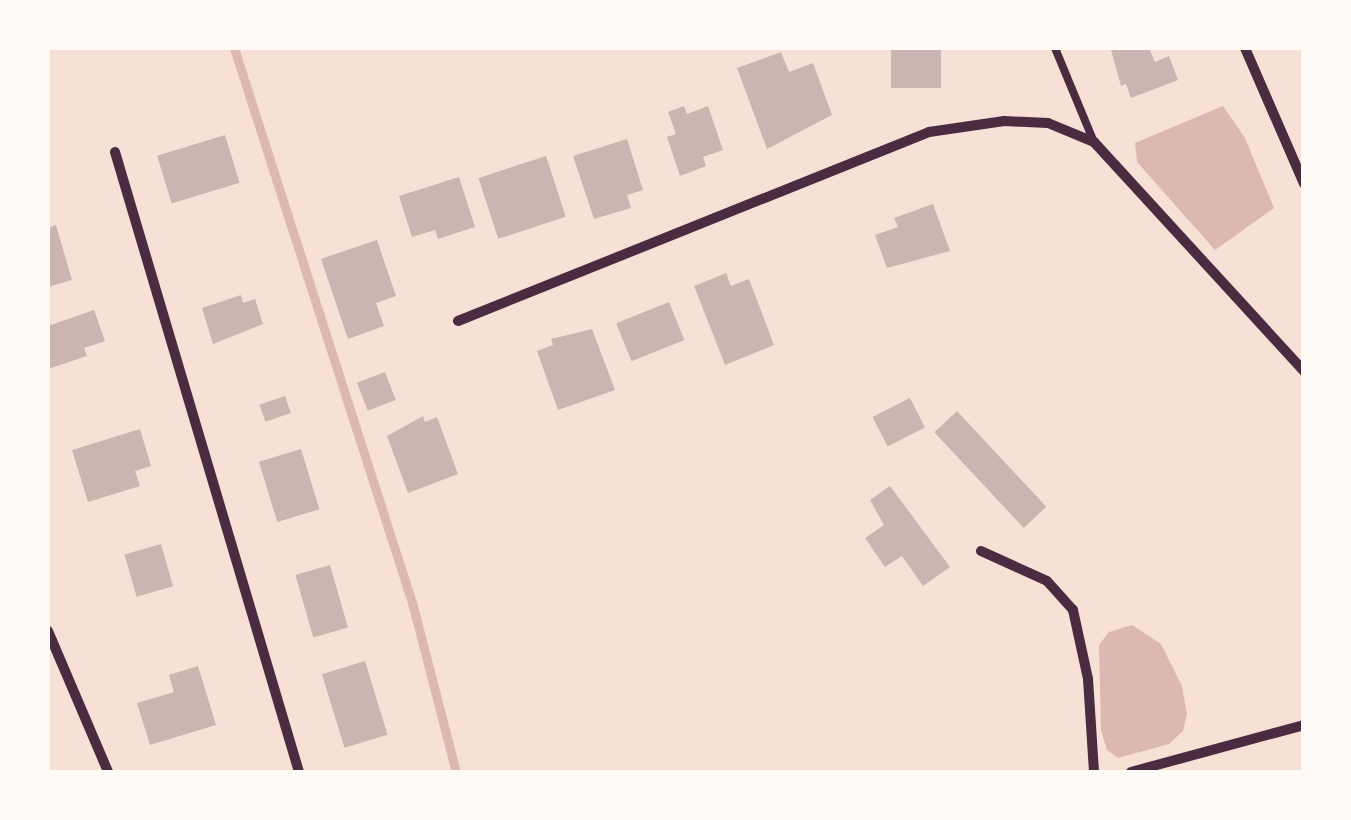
<!DOCTYPE html>
<style>
body{margin:0}
#map{position:relative;width:1351px;height:820px;overflow:hidden;background:#f7e1d7;font-family:Cabin,sans-serif}
div>[style]{position:absolute}
[style*='--x']{left:calc(var(--x)*1px);top:calc(var(--y)*1px);width:calc(var(--w)*1px);rotate:calc(var(--a)*1deg)}
.water>*{inset:0;background:#dcb8b0}
.stream>*{height:9px;margin:-4.5px;padding:0 4.5px;transform-origin:4.5px;border-radius:4.5px;background:#dcb8b0}
.building>*{inset:0;background:#ccb4b1;transform-origin:0 0}
.service>*{height:8px;margin:-4px;padding:0 4px;transform-origin:4px;border-radius:4px;background:#4a2c40}
.minor>*{height:10px;margin:-5px;padding:0 5px;transform-origin:5px;border-radius:5px;background:#4a2c40}
span{translate:-50% -50%;white-space:nowrap;text-align:center;line-height:1.15;-webkit-text-stroke:8px #fffaf5;paint-order:stroke}
.frame{position:absolute;inset:0;border:50px solid #fffaf5;pointer-events:none}
</style>
<div id="map">
<div class="water">
<i style="clip-path:polygon(1223px 106px,1245px 138px,1274px 208px,1215px 250px,1137px 162px,1135px 143px)"></i>
<i style="clip-path:polygon(1132px 625px,1161px 644px,1182px 686px,1187px 714px,1183px 731px,1169px 744px,1118px 758px,1107px 750px,1101px 730px,1099px 645px,1109px 632px)"></i>
</div>
<div class="stream">
<i style="--x:234;--y:48;--w:586;--a:72.21"></i>
<i style="--x:413;--y:606;--w:171;--a:75.5"></i>
</div>
<div class="building">
<i style="left:891px;top:48px;width:50px;height:40px"></i>
<i style="clip-path:polygon(1149px 48px,1155px 62px,1169px 56px,1178px 80px,1131px 98px,1126px 84px,1121px 86px,1111px 50px)"></i>
<i style="clip-path:polygon(781px 52px,789px 72px,813px 63px,832px 115px,767px 149px,737px 68px)"></i>
<i style="clip-path:polygon(684px 106px,687px 114px,708px 106px,723px 150px,703px 157px,706px 166px,680px 176px,667px 137px,676px 134px,668px 112px)"></i>
<i style="left:225px;top:135px;width:50px;height:71px;rotate:73deg"></i>
<i style="clip-path:polygon(627px 139px,643px 190px,627px 195px,631px 208px,594px 219px,573px 156px)"></i>
<i style="left:546px;top:156px;width:64px;height:71px;rotate:72deg"></i>
<i style="clip-path:polygon(459px 177px,475px 227px,438px 239px,435px 230px,412px 237px,399px 196px)"></i>
<i style="clip-path:polygon(933px 204px,950px 251px,887px 268px,875px 235px,898px 227px,894px 218px)"></i>
<i style="clip-path:polygon(56px 225px,72px 280px,48px 287px,48px 228px)"></i>
<i style="clip-path:polygon(377px 240px,396px 296px,376px 303px,384px 326px,348px 339px,321px 259px)"></i>
<i style="clip-path:polygon(726px 273px,731px 286px,749px 279px,774px 345px,725px 365px,694px 286px)"></i>
<i style="clip-path:polygon(241px 295px,243px 303px,255px 299px,263px 324px,213px 344px,202px 308px)"></i>
<i style="left:669px;top:302px;width:41px;height:57px;rotate:68deg"></i>
<i style="clip-path:polygon(94px 310px,105px 341px,84px 348px,87px 356px,48px 369px,48px 326px)"></i>
<i style="clip-path:polygon(592px 329px,615px 390px,558px 410px,537px 351px,553px 345px,551px 339px)"></i>
<i style="left:385px;top:372px;width:30px;height:30px;rotate:69deg"></i>
<i style="left:285px;top:396px;width:18px;height:27px;rotate:71deg"></i>
<i style="left:910px;top:398px;width:33px;height:42px;rotate:63deg"></i>
<i style="left:957px;top:411px;width:131px;height:31px;rotate:47deg"></i>
<i style="clip-path:polygon(423px 416px,425px 422px,437px 417px,458px 474px,408px 493px,387px 436px)"></i>
<i style="clip-path:polygon(140px 429px,151px 466px,135px 471px,140px 486px,88px 502px,72px 450px)"></i>
<i style="left:301px;top:449px;width:63px;height:44px;rotate:73deg"></i>
<i style="clip-path:polygon(890px 486px,950px 567px,923px 586px,902px 556px,885px 567px,865px 538px,884px 525px,870px 500px)"></i>
<i style="left:161px;top:544px;width:44px;height:38px;rotate:74deg"></i>
<i style="left:330px;top:565px;width:65px;height:36px;rotate:74deg"></i>
<i style="left:365px;top:661px;width:77px;height:45px;rotate:73deg"></i>
<i style="clip-path:polygon(198px 666px,216px 725px,150px 745px,137px 703px,174px 692px,169px 675px)"></i>
</div>
<div class="service">
<i style="--x:1055;--y:48;--w:102;--a:67.5"></i>
</div>
<div class="minor">
<i style="--x:1245;--y:48;--w:148;--a:66.5"></i>
<i style="--x:115;--y:152;--w:647;--a:73.47"></i>
<i style="--x:458;--y:321;--w:508;--a:-21.86"></i>
<i style="--x:929;--y:132;--w:76;--a:-8.3"></i>
<i style="--x:1004;--y:121;--w:44;--a:2.6"></i>
<i style="--x:1048;--y:123;--w:50;--a:22.4"></i>
<i style="--x:1094;--y:142;--w:311;--a:47.5"></i>
<i style="--x:981;--y:551;--w:72;--a:24.4"></i>
<i style="--x:1047;--y:581;--w:39;--a:48"></i>
<i style="--x:1073;--y:610;--w:71;--a:77.7"></i>
<i style="--x:1088;--y:679;--w:93;--a:86.3"></i>
<i style="--x:48;--y:631;--w:153;--a:66.9"></i>
<i style="--x:1131;--y:772;--w:179;--a:-15.2"></i>
</div>
<div class="frame"></div>
</div>
